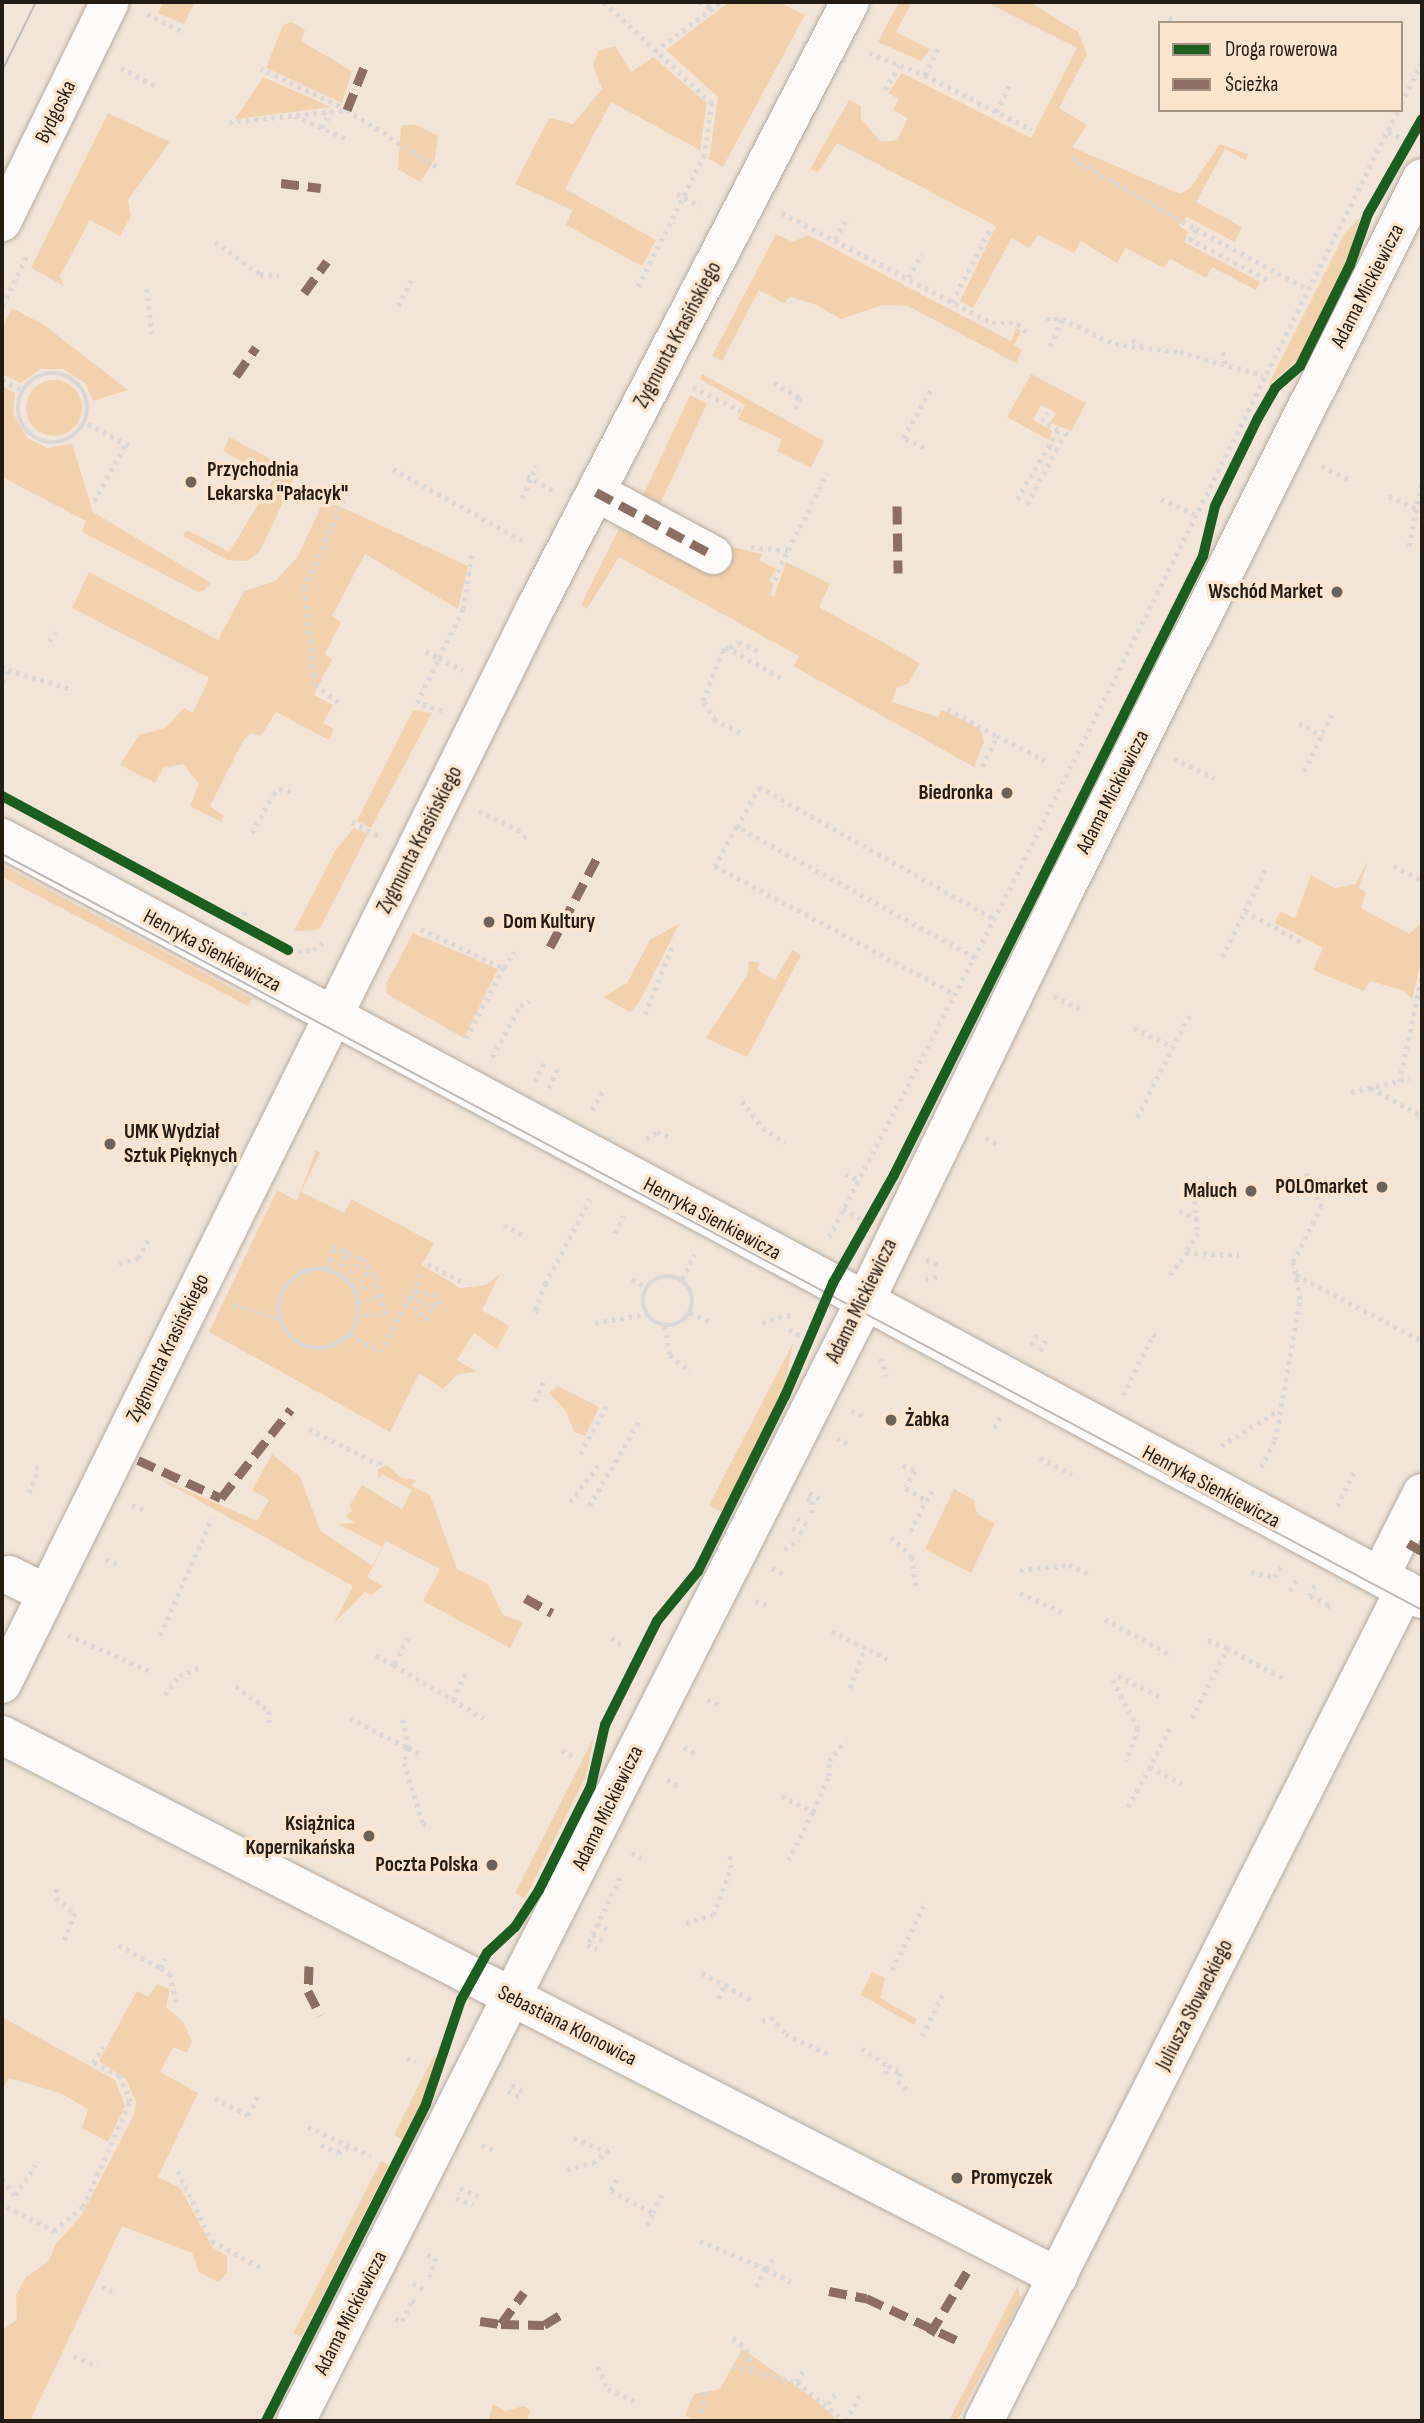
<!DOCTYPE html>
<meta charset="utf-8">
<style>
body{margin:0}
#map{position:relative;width:1424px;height:2423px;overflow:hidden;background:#f2e5d8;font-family:"Sofia Sans Condensed",sans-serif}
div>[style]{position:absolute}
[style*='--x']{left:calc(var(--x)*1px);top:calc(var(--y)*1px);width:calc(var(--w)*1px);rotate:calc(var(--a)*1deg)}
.green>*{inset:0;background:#f2d1ae;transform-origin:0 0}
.round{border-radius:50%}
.path>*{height:4.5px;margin-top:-2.25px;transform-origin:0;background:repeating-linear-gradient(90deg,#dbd7d4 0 3.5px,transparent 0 8.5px)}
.path>.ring{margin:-2.25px;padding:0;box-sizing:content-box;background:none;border:4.5px solid #dbd7d4;border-radius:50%}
.roads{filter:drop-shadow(0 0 2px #b4aaa0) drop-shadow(0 0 2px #b4aaa0)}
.minor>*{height:38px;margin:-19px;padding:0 19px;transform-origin:19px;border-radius:19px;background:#fdfbf9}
.tram>*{height:2px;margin:-1px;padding:0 1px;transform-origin:1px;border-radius:1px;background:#bebab8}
.quiet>*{height:9px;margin-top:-4.5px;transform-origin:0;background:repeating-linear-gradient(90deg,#8d6e63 0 18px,transparent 0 27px)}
.cycleway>*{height:10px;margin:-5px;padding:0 5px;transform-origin:5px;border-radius:5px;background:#1b5e20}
.dots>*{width:19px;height:19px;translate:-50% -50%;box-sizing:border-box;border:4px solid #fce5ce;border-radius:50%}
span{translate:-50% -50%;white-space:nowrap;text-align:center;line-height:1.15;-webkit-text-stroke:7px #fce5ce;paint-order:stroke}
.street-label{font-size:21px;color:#241c13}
.poi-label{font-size:21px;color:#241c13;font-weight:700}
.left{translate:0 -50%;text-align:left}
.right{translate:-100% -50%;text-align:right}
.frame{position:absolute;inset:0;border:4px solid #241c13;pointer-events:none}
.legend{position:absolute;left:1158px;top:21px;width:245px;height:91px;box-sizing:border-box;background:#fce5ce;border:2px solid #a69583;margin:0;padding:9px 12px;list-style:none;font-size:21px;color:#241c13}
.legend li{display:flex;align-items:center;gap:14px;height:35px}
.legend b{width:35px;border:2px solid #a69583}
</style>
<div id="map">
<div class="green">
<i style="clip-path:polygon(163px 2px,195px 2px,184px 24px,158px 13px)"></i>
<i style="clip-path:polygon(729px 2px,779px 2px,805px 15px,723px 167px,709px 159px,718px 97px,666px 50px)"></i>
<i style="clip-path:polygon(899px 2px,912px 2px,896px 32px,930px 49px,921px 61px,878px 42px)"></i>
<i style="clip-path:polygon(986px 2px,1030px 2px,1078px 32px,1087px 54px,1059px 108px,1087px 125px,1072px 147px,1180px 194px,1191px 187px,1220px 144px,1248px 154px,1246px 160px,1225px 149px,1196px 202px,1242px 227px,1235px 242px,1187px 217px,1179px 225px,1188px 232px,1184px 242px,1260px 282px,1256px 290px,1212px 267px,1206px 278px,1170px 259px,1164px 268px,1126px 248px,1117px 263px,1081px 241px,1074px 253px,1038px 235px,1029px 248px,1012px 238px,973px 308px,960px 301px,996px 226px,837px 143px,818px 172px,810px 169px,849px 100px,861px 106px,861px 119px,881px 142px,897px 140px,908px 118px,893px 110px,899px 99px,888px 93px,902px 73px,1031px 138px,1077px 48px)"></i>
<i style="clip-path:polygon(291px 22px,305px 30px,301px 41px,352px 71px,342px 103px,266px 68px,283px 25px)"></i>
<i style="clip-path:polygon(615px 46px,631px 72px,653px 57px,707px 103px,700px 150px,611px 102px,565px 189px,656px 240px,642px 266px,566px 225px,572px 210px,515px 184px,549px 118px,573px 124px,602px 89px,593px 66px,598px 51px)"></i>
<i style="clip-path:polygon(263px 77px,331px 107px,235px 119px)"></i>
<i style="clip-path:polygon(108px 113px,170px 142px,128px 200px,131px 216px,120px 236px,90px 220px,60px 276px,64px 286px,31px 268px)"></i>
<i style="clip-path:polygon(414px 124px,438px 136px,435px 159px,420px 182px,398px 169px,401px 126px)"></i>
<i style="clip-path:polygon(1360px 218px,1346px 264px,1299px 359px,1268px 386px,1345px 233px)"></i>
<i style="clip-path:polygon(776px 234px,793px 242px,808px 235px,1011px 341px,1016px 328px,1021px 331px,1014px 345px,1022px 350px,1016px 363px,908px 306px,883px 305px,841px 319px,814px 304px,790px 297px,784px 303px,759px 290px,722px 361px,712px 356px)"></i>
<i style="clip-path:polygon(12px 308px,44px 325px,128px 390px,93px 401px,85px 383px,63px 369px,41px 369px,21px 383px,2px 374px,2px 328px)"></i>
<i style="clip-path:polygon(702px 374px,824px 441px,811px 468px,777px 451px,782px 439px,738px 419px,745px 405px,700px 379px)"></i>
<i style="clip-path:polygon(1031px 374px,1086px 403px,1071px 431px,1050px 423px,1056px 413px,1041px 405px,1033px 420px,1053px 431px,1049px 440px,1007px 417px)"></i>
<i class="round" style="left:26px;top:380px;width:56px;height:56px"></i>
<i style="clip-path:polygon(2px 386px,15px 393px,13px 413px,27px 438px,47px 448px,72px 444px,93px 512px,211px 583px,205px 590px,198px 592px,82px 532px,86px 521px,2px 477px)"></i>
<i style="left:690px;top:395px;width:19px;height:110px;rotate:25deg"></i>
<i style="clip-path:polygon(229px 437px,276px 462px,293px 481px,260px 551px,248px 561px,227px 560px,183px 536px,187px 530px,229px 552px,274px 479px,223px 451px)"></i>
<i style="clip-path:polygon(337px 505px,468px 566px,458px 609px,365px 554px,332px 616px,341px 622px,325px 654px,332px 659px,314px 695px,333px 705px,323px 723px,334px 729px,329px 740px,276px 712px,261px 736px,250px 733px,242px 743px,210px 806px,224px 816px,221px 822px,190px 806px,199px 784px,183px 764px,163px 768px,155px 783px,120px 765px,139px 735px,165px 728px,184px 708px,193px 713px,209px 678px,72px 608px,89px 572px,218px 640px,244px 591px,275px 581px,297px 558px,321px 507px)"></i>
<i style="clip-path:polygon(623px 521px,762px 554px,759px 560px,776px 569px,769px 581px,774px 584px,770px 594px,774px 597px,786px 562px,830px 584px,819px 607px,920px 663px,908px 684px,897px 687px,892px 702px,938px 717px,942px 710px,980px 729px,984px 742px,974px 767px,793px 666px,799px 656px,619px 557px,587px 609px,581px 605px)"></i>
<i style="clip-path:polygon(413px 710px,432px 713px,371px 828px,357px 821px)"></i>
<i style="clip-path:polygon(354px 828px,368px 834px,319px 930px,294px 931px,335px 851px)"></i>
<i style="clip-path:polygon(1368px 860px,1359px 887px,1366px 893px,1361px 908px,1409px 934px,1422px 923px,1422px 957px,1412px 1000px,1405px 991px,1370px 981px,1364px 991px,1313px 970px,1323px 948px,1275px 923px,1280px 912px,1295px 918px,1311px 875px,1335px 888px,1356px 884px)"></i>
<i style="clip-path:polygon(2px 865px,252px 999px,248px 1006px,2px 877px)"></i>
<i style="clip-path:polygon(680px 923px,638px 1004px,630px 1012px,603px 997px,627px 983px,650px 940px)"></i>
<i style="clip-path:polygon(413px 933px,498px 969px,464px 1038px,387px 994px,386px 984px)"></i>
<i style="clip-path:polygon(792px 950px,801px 955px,747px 1057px,706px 1038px,747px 976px,749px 961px,760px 963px,757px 970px,775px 980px)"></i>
<i style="clip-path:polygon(316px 1150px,320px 1153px,301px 1192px,344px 1213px,351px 1199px,434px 1243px,422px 1265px,460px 1288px,486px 1285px,500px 1274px,482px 1310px,509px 1326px,497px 1349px,474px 1333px,457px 1360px,477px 1372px,458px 1374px,443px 1389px,419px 1373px,390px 1432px,209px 1332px,277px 1190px,297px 1201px)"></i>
<i style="clip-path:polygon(793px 1343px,784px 1390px,722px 1512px,709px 1505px)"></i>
<i style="clip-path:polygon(558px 1386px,599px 1407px,585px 1436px,574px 1432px,566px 1411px,549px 1393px)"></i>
<i style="clip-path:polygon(272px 1454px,300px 1477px,320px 1530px,372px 1566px,382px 1547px,338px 1524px,355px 1523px,345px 1516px,352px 1511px,350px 1505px,362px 1485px,402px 1509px,412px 1490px,382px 1474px,378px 1479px,378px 1469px,387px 1465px,401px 1478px,416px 1480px,412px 1486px,430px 1495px,457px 1569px,488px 1584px,503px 1615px,523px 1622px,510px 1648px,423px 1601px,440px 1569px,386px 1541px,367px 1577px,383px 1586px,372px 1595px,365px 1592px,334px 1623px,353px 1586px,156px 1477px,257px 1521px,269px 1500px,252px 1490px)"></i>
<i style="clip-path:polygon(954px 1489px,974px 1500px,977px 1514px,995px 1523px,971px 1573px,925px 1549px)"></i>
<i style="clip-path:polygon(594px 1737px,586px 1776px,525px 1899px,515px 1893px)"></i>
<i style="clip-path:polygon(872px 1972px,885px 1978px,880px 1998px,917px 2019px,914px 2025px,861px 1995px)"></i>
<i style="clip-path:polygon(157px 1984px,170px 1990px,166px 2007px,183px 2022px,192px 2041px,187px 2053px,173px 2047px,160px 2072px,198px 2093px,158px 2177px,181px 2189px,212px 2247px,227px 2256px,227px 2273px,218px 2282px,199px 2272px,192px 2253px,122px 2226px,30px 2421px,2px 2421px,2px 2330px,17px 2320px,16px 2295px,26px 2277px,48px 2262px,56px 2244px,81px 2216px,134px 2115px,136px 2102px,126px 2079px,99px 2061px,137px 1991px,148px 1997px)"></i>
<i style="clip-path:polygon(2px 2017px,115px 2080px,125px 2106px,108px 2142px,82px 2128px,88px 2109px,60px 2093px,9px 2078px,2px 2089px)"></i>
<i style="clip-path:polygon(434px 2055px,437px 2058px,424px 2098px,402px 2139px,394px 2135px)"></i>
<i style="left:381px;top:2161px;width:9px;height:193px;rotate:27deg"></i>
<i style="clip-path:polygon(1018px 2285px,1020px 2300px,957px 2421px,949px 2421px)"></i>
<i style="clip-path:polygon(742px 2349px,817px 2401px,838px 2421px,693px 2421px,685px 2415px,694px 2394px,720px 2389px)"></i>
<i style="clip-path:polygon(493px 2404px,505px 2411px,524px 2406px,530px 2410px,527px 2421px,488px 2421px)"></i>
</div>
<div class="path">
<i style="--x:604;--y:2;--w:148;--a:43.1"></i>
<i style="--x:712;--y:103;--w:52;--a:97.7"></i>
<i style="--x:705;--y:155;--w:148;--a:116.9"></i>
<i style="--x:699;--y:2;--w:15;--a:23"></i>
<i style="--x:147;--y:14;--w:41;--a:25.9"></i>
<i style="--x:1169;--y:18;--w:9;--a:32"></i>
<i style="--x:655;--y:51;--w:82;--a:-36.6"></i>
<i style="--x:869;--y:53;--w:60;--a:21.4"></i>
<i style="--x:925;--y:75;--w:120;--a:27.2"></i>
<i style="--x:121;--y:68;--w:42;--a:27.2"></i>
<i style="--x:925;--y:75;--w:30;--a:-64"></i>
<i style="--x:885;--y:90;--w:31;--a:-61"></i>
<i style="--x:1401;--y:104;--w:47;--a:-63.4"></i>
<i style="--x:347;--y:110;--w:107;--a:32.3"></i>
<i style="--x:996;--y:112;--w:30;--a:-63"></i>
<i style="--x:295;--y:116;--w:57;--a:23.9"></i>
<i style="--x:229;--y:122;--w:119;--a:-5.8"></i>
<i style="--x:347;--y:110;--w:95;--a:-154.5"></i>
<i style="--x:322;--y:128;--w:18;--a:-63"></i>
<i style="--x:1388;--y:132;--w:22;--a:24"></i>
<i style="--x:1072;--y:158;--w:143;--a:29.8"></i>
<i style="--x:677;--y:194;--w:26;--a:29"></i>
<i style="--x:782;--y:213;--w:237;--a:27.6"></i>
<i style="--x:992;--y:323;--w:26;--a:0"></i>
<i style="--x:1018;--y:323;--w:13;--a:48"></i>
<i style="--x:835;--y:239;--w:26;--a:-61"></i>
<i style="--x:215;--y:242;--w:55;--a:35.4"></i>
<i style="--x:260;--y:274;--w:19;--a:6"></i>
<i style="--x:908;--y:277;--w:26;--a:-58"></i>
<i style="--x:1267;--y:280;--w:87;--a:-152.5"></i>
<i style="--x:1190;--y:240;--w:13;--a:-61"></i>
<i style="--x:1196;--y:229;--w:125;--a:28.2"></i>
<i style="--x:147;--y:289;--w:45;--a:83.7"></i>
<i style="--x:952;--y:302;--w:85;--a:-62.5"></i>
<i style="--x:2;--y:306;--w:59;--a:-63.9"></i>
<i style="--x:398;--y:306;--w:34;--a:-63"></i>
<i style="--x:1046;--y:319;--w:16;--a:0"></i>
<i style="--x:1132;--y:340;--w:17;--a:31"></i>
<i style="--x:1050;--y:346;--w:30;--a:-66"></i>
<i style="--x:1062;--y:319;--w:59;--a:25.3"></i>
<i style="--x:1115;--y:344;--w:65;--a:7"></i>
<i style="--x:1180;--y:352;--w:86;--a:15.5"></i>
<i style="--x:1223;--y:352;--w:16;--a:79"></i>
<i class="ring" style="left:18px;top:373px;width:65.5px;height:65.5px"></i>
<i style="--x:2;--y:380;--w:22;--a:27"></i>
<i style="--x:774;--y:383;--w:30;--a:30"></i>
<i style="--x:800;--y:398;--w:17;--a:114"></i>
<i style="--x:693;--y:387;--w:54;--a:26.6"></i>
<i style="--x:88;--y:424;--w:47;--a:27.6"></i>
<i style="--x:1049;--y:446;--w:8;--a:30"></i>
<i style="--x:1056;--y:450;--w:19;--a:-62"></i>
<i style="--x:1065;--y:433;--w:7;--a:27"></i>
<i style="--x:924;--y:448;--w:23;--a:-155"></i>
<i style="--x:903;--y:438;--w:56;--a:-60.3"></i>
<i style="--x:1322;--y:466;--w:30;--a:27"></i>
<i style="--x:393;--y:469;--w:153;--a:28.9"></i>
<i style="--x:527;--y:476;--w:29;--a:29"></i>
<i style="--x:1389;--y:496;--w:36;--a:24"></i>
<i style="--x:522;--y:498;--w:35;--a:-66"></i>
<i style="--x:1017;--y:499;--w:80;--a:-59.3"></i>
<i style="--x:1058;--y:430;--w:18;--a:-151"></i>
<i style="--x:1042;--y:421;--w:10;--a:-61"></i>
<i style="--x:1161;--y:499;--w:37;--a:24"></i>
<i style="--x:94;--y:501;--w:66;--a:-61.1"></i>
<i style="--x:1027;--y:504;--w:61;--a:-61.8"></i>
<i style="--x:1409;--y:546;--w:63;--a:-79"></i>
<i style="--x:751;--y:547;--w:37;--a:5"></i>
<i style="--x:788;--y:550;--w:86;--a:-63.1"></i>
<i style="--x:774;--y:580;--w:33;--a:-65"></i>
<i style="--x:49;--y:641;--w:11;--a:-56"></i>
<i style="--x:726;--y:647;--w:63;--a:29.4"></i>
<i style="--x:426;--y:651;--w:15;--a:28"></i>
<i style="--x:439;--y:658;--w:55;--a:-63.9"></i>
<i style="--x:463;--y:609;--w:54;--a:-81.4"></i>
<i style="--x:2;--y:667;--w:7;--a:27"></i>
<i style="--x:2;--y:682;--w:13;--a:-63"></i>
<i style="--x:8;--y:670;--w:65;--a:17"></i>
<i style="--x:338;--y:703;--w:29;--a:-142"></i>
<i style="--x:315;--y:685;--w:98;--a:-96.5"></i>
<i style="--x:304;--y:588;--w:109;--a:-65.6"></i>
<i style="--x:948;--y:709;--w:56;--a:28.9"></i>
<i style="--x:442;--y:711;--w:26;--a:-162"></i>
<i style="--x:417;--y:703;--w:50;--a:-63.9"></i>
<i style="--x:439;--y:658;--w:27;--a:27"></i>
<i style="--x:1299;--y:723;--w:26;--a:28"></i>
<i style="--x:740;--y:733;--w:28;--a:-153"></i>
<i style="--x:715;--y:720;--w:22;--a:-122"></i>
<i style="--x:703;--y:701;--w:53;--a:-69.2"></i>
<i style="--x:722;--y:651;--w:19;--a:-28"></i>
<i style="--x:739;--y:642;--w:22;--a:24"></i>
<i style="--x:1174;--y:759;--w:45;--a:24.9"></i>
<i style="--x:982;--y:766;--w:34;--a:-63"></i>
<i style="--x:997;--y:736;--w:54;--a:26.6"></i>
<i style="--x:1304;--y:771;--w:64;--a:-63.8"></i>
<i style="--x:479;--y:811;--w:51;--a:25.6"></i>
<i style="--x:352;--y:822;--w:32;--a:28"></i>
<i style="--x:737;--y:827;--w:45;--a:119.4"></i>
<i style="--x:715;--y:866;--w:272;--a:28.1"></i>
<i style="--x:252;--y:833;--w:44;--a:-61.7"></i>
<i style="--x:273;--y:794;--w:8;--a:-40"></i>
<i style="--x:279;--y:789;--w:17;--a:10"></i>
<i style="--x:523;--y:838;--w:8;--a:-23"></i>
<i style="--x:1394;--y:866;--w:31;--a:27"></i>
<i style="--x:1245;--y:911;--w:64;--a:29"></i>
<i style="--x:239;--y:922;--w:13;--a:-58"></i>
<i style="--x:421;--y:929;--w:92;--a:25.2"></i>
<i style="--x:504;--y:968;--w:85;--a:118.1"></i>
<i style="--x:298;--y:951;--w:15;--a:-4"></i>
<i style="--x:313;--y:950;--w:15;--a:-37"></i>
<i style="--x:1222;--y:957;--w:102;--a:-63.7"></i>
<i style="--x:975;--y:958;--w:272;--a:-151.2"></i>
<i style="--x:737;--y:827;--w:46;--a:-61.2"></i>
<i style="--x:759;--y:787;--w:270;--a:29.3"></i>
<i style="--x:504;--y:968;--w:19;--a:-58"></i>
<i style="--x:1054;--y:996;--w:34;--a:26"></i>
<i style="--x:645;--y:1014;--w:74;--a:-67.9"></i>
<i style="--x:1134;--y:1028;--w:43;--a:26"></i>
<i style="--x:492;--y:1057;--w:58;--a:-61.2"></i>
<i style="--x:520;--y:1006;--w:10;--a:-29"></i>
<i style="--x:535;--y:1082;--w:24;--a:-66"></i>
<i style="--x:1399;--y:1082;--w:108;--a:-77.8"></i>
<i style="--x:549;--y:1088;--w:23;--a:-67"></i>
<i style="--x:1371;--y:1088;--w:58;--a:28.8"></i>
<i style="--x:1351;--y:1092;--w:61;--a:-13.3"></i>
<i style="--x:742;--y:1101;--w:34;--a:52"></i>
<i style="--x:763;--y:1128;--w:27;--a:33"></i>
<i style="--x:592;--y:1110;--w:24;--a:-60"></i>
<i style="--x:1137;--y:1117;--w:116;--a:-62.8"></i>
<i style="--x:986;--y:1138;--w:13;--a:27"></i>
<i style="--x:646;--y:1139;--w:13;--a:-32"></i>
<i style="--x:657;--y:1132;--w:13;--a:23"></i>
<i style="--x:845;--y:1174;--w:15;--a:23"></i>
<i style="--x:1195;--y:1201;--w:32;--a:85"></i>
<i style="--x:1198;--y:1233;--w:23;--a:121"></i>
<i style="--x:1186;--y:1253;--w:53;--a:2.2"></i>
<i style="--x:843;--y:1209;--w:20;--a:27"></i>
<i style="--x:1179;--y:1211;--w:20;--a:24"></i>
<i style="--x:504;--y:1225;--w:26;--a:28"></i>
<i style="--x:615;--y:1233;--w:19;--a:-65"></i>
<i style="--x:829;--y:1237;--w:416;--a:-62.6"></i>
<i style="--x:1020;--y:868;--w:847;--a:-63.5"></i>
<i style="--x:926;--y:1260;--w:17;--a:21"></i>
<i style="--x:119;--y:1264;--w:20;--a:-18"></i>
<i style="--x:138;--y:1258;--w:21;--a:-61"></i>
<i style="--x:428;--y:1264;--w:41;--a:27.8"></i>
<i class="ring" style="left:279px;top:1269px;width:75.5px;height:75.5px"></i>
<i style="--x:329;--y:1270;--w:23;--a:-80"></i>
<i style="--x:333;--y:1247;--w:31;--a:22"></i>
<i style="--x:362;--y:1259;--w:23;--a:50"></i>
<i style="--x:377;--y:1277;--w:40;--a:78"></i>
<i style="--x:385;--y:1316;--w:27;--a:-178"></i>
<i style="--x:338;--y:1275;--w:27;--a:-70"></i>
<i style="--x:1170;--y:1275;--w:27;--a:-54"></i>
<i style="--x:1296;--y:1275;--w:142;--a:27.6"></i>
<i class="ring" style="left:643px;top:1276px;width:45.5px;height:45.5px"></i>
<i style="--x:632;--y:1279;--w:17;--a:31"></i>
<i style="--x:682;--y:1279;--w:27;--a:-63"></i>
<i style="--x:925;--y:1279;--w:15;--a:-11"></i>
<i style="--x:345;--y:1280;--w:27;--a:-51"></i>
<i style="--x:352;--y:1286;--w:25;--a:-40"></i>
<i style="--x:355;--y:1292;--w:26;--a:-23"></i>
<i style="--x:410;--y:1296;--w:25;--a:27"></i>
<i style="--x:432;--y:1307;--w:7;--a:-27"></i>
<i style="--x:438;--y:1304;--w:8;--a:-97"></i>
<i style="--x:437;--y:1296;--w:25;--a:-168"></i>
<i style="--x:408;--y:1300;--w:28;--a:46"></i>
<i style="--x:427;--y:1320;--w:14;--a:-69"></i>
<i style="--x:358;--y:1302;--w:27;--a:-13"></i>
<i style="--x:233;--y:1305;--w:50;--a:16.3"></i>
<i style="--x:539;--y:1312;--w:4;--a:-153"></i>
<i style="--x:535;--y:1310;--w:28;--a:-69"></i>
<i style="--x:545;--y:1284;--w:96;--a:-62.1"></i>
<i style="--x:690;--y:1313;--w:21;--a:23"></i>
<i style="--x:762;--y:1322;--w:30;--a:-14"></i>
<i style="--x:595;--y:1323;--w:53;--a:-9.8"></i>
<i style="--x:665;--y:1326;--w:29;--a:80"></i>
<i style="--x:670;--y:1355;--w:26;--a:40"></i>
<i style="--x:789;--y:1329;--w:16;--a:30"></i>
<i style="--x:350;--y:1335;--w:34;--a:30"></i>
<i style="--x:380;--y:1352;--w:87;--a:-62"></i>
<i style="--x:1031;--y:1345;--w:13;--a:-63"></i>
<i style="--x:1040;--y:1351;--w:13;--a:-63"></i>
<i style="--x:881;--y:1358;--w:19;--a:72"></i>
<i style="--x:1123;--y:1395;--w:68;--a:-63.8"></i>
<i style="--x:1153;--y:1334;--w:7;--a:34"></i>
<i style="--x:535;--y:1401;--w:25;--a:-67"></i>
<i style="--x:851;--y:1411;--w:13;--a:23"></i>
<i style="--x:994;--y:1428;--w:14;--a:-60"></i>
<i style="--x:309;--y:1429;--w:78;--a:26.6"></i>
<i style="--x:379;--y:1464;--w:7;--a:-63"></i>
<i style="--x:837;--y:1438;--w:14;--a:30"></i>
<i style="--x:1221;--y:1446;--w:68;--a:-31.8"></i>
<i style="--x:580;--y:1454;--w:54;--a:-61"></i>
<i style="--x:1040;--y:1458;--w:36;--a:27"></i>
<i style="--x:903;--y:1465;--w:13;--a:27"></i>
<i style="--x:915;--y:1471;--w:19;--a:118"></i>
<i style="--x:906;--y:1488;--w:25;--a:32"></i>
<i style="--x:1261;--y:1467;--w:30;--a:-63"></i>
<i style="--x:1275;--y:1440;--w:143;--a:-79.9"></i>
<i style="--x:1300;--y:1299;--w:38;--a:-101"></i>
<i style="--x:1293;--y:1262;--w:62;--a:-63"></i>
<i style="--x:1321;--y:1207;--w:37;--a:-114"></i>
<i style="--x:29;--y:1493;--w:26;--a:-69"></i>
<i style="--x:38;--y:1469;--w:7;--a:-153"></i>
<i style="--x:809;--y:1493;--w:13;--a:27"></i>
<i style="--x:807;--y:1498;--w:7;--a:27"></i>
<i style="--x:813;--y:1501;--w:16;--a:94"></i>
<i style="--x:570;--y:1502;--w:49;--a:-52.4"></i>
<i style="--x:132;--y:1505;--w:17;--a:21"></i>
<i style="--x:589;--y:1506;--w:100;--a:-59.3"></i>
<i style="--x:1337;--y:1506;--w:40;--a:-63.4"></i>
<i style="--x:797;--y:1518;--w:13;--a:32"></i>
<i style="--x:792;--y:1528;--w:13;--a:23"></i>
<i style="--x:910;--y:1531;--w:50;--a:-61.4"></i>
<i style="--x:891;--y:1537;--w:29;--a:44"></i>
<i style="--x:912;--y:1557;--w:29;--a:82"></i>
<i style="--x:784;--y:1549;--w:18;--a:-29"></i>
<i style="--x:106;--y:1559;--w:17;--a:25"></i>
<i style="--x:772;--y:1568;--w:13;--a:29"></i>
<i style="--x:1020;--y:1570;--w:49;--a:-5.8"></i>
<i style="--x:1069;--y:1565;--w:25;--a:23"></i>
<i style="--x:1251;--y:1572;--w:24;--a:12"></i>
<i style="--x:1274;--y:1577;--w:12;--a:-55"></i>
<i style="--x:1315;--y:1586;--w:11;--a:117"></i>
<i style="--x:1310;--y:1596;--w:21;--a:25"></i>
<i style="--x:1329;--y:1605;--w:6;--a:121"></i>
<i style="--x:1290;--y:1591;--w:16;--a:-60"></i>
<i style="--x:1020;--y:1593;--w:51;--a:24.5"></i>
<i style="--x:755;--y:1601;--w:14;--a:17"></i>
<i style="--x:1105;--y:1619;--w:77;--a:28.6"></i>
<i style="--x:832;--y:1631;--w:62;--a:27"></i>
<i style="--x:68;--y:1635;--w:90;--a:23.7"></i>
<i style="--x:160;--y:1635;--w:128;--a:-66"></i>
<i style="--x:408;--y:1638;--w:30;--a:117"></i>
<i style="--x:394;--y:1665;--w:104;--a:30.8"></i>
<i style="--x:611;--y:1638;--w:15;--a:32"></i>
<i style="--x:1227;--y:1648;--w:63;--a:28.6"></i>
<i style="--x:376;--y:1655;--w:21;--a:29"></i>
<i style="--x:1118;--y:1676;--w:50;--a:26.1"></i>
<i style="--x:1113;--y:1680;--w:54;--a:62.5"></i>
<i style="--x:1138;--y:1728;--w:35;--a:108"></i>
<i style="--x:236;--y:1686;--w:41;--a:37.1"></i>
<i style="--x:269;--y:1711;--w:17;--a:87"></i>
<i style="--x:850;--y:1688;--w:43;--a:-69.4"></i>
<i style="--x:165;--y:1695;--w:24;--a:-54"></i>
<i style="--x:179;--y:1676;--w:25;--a:-23"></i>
<i style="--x:453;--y:1700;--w:33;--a:-65"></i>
<i style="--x:707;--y:1700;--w:13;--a:23"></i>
<i style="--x:350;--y:1718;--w:65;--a:27.3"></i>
<i style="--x:408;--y:1748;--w:31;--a:-101"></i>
<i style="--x:1192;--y:1718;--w:78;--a:-63.4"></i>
<i style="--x:1227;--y:1648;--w:22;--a:-159"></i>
<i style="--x:1170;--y:1729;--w:43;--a:117.8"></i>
<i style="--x:1150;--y:1767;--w:36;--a:28"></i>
<i style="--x:684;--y:1747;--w:13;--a:32"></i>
<i style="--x:562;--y:1750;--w:13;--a:29"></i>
<i style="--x:419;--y:1754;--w:13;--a:-151"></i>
<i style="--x:408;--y:1748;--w:16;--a:105"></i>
<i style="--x:404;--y:1763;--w:63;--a:72.4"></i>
<i style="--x:423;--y:1823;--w:9;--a:36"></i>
<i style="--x:667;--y:1780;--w:13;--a:29"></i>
<i style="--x:782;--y:1796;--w:35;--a:27"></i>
<i style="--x:813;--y:1812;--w:54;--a:116.6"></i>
<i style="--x:1128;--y:1807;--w:46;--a:-61.2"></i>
<i style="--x:813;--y:1812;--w:39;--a:-66"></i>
<i style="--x:829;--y:1776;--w:15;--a:-90"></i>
<i style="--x:829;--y:1761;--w:26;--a:-51"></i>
<i style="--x:632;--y:1853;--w:11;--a:27"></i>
<i style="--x:57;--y:1889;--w:9;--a:96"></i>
<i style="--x:56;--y:1898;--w:24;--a:38"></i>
<i style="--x:75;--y:1913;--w:33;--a:111"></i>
<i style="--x:686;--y:1923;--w:28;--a:-17"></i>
<i style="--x:713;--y:1915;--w:50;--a:-69"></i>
<i style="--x:731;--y:1868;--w:17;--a:-97"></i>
<i style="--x:597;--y:1924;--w:11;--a:27"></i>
<i style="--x:593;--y:1934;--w:14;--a:34"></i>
<i style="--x:589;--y:1942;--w:72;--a:-64.5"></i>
<i style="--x:119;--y:1945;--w:48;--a:28.7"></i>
<i style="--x:161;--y:1968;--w:10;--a:-66"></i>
<i style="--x:587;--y:1945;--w:11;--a:22"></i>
<i style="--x:161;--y:1968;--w:11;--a:34"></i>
<i style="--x:170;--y:1974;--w:29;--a:78"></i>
<i style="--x:892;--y:1970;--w:77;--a:-63.8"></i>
<i style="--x:702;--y:1973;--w:26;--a:28"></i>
<i style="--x:718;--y:1998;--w:15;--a:-62"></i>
<i style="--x:725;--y:1985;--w:30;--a:30"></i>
<i style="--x:762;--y:2021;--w:10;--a:-24"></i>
<i style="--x:771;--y:2017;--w:23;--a:49"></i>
<i style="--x:786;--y:2034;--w:47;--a:25.5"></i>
<i style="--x:922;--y:2036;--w:46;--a:-64"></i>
<i style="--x:862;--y:2048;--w:32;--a:35"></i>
<i style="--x:407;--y:2058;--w:10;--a:24"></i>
<i style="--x:885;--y:2074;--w:9;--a:-69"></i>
<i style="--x:888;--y:2066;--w:15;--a:28"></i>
<i style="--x:901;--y:2073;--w:9;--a:111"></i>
<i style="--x:898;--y:2081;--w:13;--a:42"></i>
<i style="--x:512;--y:2085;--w:13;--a:29"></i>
<i style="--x:508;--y:2091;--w:13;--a:27"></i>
<i style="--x:215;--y:2098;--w:37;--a:27"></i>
<i style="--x:248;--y:2115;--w:20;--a:-63"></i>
<i style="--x:308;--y:2127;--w:69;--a:24.7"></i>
<i style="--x:574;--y:2138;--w:38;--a:22"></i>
<i style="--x:321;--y:2145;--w:19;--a:25"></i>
<i style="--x:338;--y:2153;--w:13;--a:-32"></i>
<i style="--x:482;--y:2145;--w:13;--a:23"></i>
<i style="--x:567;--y:2169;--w:27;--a:-13"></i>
<i style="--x:593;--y:2163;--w:26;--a:-37"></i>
<i style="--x:178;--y:2171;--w:78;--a:64.1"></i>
<i style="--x:212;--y:2241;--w:57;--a:28.4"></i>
<i style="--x:2;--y:2179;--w:21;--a:51"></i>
<i style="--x:15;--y:2195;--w:36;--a:-56"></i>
<i style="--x:617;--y:2180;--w:13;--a:119"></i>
<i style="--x:611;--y:2191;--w:47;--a:27.6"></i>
<i style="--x:653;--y:2213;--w:21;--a:-65"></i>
<i style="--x:460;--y:2188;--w:20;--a:24"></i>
<i style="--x:456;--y:2198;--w:18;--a:22"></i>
<i style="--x:7;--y:2207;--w:53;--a:27.1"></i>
<i style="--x:54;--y:2231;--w:38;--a:-40"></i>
<i style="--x:83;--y:2207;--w:115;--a:-65.9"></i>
<i style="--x:130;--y:2102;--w:28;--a:-111"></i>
<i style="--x:120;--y:2076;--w:30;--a:-154"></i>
<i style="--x:93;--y:2063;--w:19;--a:-58"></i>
<i style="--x:2;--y:2216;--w:1;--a:45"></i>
<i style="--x:647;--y:2225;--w:13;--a:-63"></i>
<i style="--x:700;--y:2241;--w:72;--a:23"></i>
<i style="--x:766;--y:2269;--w:22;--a:117"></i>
<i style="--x:427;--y:2255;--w:9;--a:18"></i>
<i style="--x:436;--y:2258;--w:20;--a:108"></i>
<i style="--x:773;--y:2259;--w:12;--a:125"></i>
<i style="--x:766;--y:2269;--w:28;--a:27"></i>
<i style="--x:413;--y:2283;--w:13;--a:32"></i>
<i style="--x:102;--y:2287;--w:11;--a:22"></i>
<i style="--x:395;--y:2319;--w:7;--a:16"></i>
<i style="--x:402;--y:2321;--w:23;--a:-65"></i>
<i style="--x:412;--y:2300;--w:7;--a:27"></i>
<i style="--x:733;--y:2338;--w:18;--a:38"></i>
<i style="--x:747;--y:2349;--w:23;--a:72"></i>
<i style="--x:739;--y:2354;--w:14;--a:34"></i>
<i style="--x:74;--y:2356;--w:26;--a:23"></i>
<i style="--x:733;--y:2366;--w:66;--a:14"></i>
<i style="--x:598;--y:2367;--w:24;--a:66"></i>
<i style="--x:608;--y:2389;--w:31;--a:25"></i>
<i style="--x:803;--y:2372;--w:12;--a:121"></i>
<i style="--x:797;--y:2382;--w:61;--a:39.7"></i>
<i style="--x:828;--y:2404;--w:17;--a:-54"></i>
<i style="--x:700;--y:2421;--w:31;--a:-81"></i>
<i style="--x:846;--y:2421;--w:29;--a:-63"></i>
</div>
<div class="roads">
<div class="minor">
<i style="--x:2;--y:222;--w:245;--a:-63.9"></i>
<i style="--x:596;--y:492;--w:133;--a:28.3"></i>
<i style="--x:2;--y:838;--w:1611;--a:28.19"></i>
<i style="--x:9;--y:1575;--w:42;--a:26.6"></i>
<i style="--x:1380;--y:1576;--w:93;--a:-63.2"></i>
<i style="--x:2;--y:1684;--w:1204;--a:-63.63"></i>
<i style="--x:537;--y:605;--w:679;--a:-62.57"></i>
<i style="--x:2;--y:1735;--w:1187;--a:27.17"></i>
<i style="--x:296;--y:2421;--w:1256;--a:-63.07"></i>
<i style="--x:865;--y:1301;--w:460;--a:-64.1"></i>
<i style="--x:1066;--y:887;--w:793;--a:-63.34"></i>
<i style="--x:984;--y:2421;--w:932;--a:-63.16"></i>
</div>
</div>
<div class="tram">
<i style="--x:2;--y:71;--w:77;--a:-63.8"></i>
<i style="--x:2;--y:854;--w:1609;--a:28.03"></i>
</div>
<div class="quiet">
<i style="--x:347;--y:110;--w:46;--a:-68.4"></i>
<i style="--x:281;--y:183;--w:40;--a:7.1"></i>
<i style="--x:304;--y:293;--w:39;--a:-54"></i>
<i style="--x:236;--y:376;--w:35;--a:-55"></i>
<i style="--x:596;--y:492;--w:133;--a:28.3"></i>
<i style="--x:897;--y:506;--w:67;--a:89.1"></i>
<i style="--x:550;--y:947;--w:103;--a:-62.2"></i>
<i style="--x:138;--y:1460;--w:91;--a:24.6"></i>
<i style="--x:221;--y:1498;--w:113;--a:-51.8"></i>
<i style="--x:1408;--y:1543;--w:16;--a:30"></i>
<i style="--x:525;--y:1598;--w:31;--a:29"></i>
<i style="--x:309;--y:1966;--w:25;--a:92"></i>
<i style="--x:308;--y:1991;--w:27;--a:63"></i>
<i style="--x:829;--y:2291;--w:38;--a:11"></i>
<i style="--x:866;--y:2298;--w:105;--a:24.9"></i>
<i style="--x:480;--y:2321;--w:21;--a:8"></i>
<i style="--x:501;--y:2324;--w:39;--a:-54"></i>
<i style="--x:501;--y:2324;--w:43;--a:1.3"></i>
<i style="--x:544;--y:2325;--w:22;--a:-32"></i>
<i style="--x:930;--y:2334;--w:80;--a:-59.3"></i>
</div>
<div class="cycleway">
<i style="--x:2;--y:796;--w:325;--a:28.3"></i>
<i style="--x:266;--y:2421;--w:355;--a:-63.2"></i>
<i style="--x:426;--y:2104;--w:110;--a:-71.4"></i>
<i style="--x:461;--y:2000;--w:54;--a:-61"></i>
<i style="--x:487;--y:1953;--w:38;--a:-43"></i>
<i style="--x:515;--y:1927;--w:44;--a:-57"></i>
<i style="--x:539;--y:1890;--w:116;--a:-63.4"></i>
<i style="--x:591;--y:1786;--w:63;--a:-77.1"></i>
<i style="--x:605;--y:1725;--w:116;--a:-63.4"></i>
<i style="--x:657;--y:1621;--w:65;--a:-50.6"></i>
<i style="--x:698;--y:1571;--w:195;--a:-63.6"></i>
<i style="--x:785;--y:1396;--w:123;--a:-67"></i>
<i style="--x:833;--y:1283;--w:124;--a:-60.5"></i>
<i style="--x:894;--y:1175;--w:692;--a:-63.47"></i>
<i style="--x:1203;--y:556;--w:51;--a:-76.5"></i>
<i style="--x:1215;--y:506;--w:98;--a:-64"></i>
<i style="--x:1258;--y:418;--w:34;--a:-60"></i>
<i style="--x:1275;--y:388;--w:33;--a:-41"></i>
<i style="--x:1300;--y:366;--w:113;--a:-63.7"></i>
<i style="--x:1350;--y:265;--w:54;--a:-70.6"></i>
<i style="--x:1368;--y:214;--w:109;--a:-60.4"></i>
</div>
<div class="dots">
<i style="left:191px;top:482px;background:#6c6258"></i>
<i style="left:1337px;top:592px;background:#6c6258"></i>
<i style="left:1007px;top:793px;background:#6c6258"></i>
<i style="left:489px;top:922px;background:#6c6258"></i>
<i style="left:110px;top:1144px;background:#6c6258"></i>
<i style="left:1382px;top:1187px;background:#6c6258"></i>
<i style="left:1251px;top:1191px;background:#6c6258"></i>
<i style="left:891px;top:1420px;background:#6c6258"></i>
<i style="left:369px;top:1836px;background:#6c6258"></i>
<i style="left:492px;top:1865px;background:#6c6258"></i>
<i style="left:957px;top:2178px;background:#6c6258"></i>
</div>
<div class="street-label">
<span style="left:56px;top:112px;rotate:-64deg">Bydgoska</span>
<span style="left:1368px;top:286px;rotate:-63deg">Adama Mickiewicza</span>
<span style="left:678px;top:335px;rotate:-62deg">Zygmunta Krasińskiego</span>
<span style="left:1113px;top:792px;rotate:-63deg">Adama Mickiewicza</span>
<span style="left:420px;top:840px;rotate:-63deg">Zygmunta Krasińskiego</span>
<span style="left:212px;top:951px;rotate:28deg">Henryka Sienkiewicza</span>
<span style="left:712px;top:1219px;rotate:28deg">Henryka Sienkiewicza</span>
<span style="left:862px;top:1301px;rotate:-64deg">Adama Mickiewicza</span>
<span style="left:168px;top:1348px;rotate:-64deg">Zygmunta Krasińskiego</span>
<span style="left:1211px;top:1487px;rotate:28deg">Henryka Sienkiewicza</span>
<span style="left:608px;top:1808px;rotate:-64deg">Adama Mickiewicza</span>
<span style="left:1195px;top:2005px;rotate:-63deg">Juliusza Słowackiego</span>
<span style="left:567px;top:2026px;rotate:27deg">Sebastiana Klonowica</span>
<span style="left:351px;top:2313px;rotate:-63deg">Adama Mickiewicza</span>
</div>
<div class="poi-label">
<span class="left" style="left:207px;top:482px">Przychodnia<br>Lekarska "Pałacyk"</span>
<span class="right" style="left:1323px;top:592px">Wschód Market</span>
<span class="right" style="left:993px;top:793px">Biedronka</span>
<span class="left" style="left:503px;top:922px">Dom Kultury</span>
<span class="left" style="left:124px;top:1144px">UMK Wydział<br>Sztuk Pięknych</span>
<span class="right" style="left:1368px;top:1187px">POLOmarket</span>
<span class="right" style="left:1237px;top:1191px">Maluch</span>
<span class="left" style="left:905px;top:1420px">Żabka</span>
<span class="right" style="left:355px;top:1836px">Książnica<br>Kopernikańska</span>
<span class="right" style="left:478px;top:1865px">Poczta Polska</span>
<span class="left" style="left:971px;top:2178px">Promyczek</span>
</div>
<div class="frame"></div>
<ul class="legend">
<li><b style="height:9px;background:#1b5e20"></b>Droga rowerowa</li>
<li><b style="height:9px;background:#8d6e63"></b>Ścieżka</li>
</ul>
</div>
